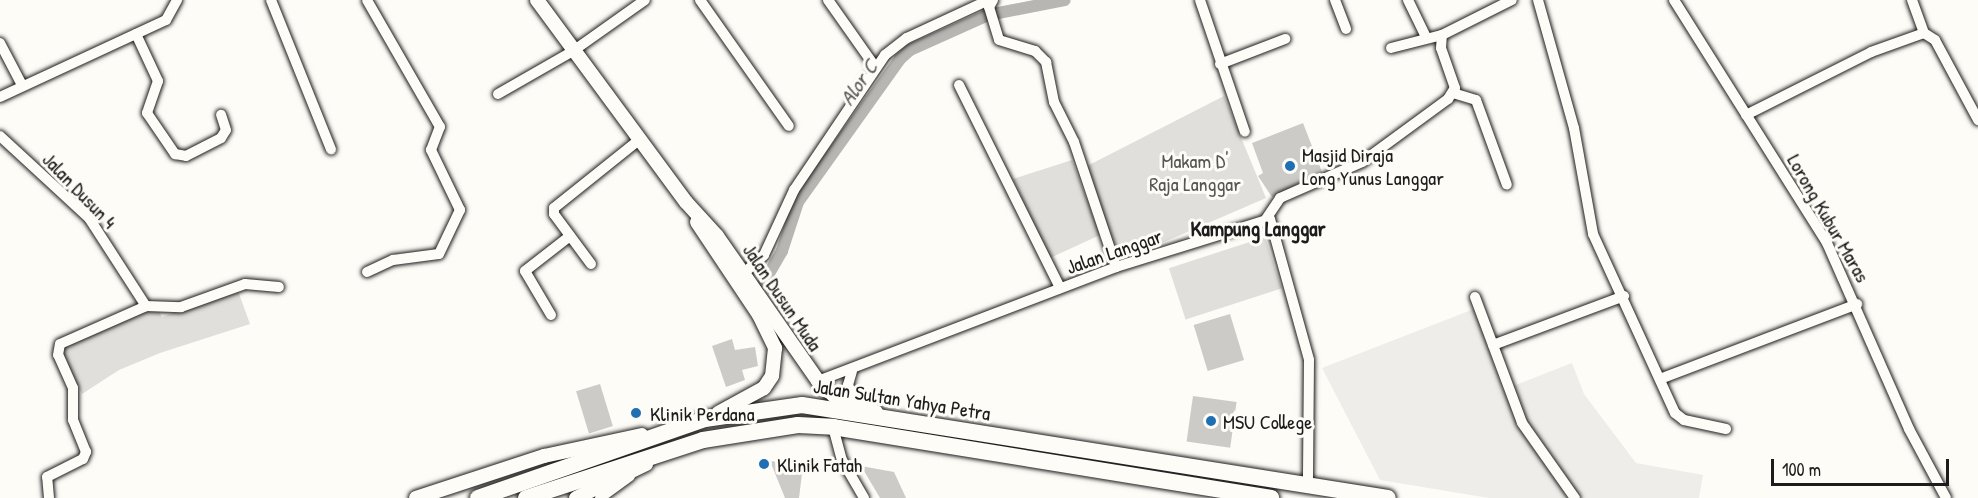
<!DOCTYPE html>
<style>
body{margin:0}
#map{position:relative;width:1978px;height:498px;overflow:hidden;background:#fdfcf7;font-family:"Patrick Hand",sans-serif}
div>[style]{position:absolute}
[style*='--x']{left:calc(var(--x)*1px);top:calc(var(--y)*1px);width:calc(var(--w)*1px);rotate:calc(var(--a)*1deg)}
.built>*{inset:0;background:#eeede9}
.green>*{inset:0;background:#e0dfdb;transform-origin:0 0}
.canal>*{height:12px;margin:-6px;padding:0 6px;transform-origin:6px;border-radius:6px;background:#b7b6b2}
.building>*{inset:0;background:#cccbc8;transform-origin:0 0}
.roads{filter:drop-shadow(0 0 2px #1c1c1c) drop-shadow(0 0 2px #1c1c1c)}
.minor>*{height:10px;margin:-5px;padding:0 5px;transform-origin:5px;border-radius:5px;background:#fdfcf7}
.secondary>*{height:14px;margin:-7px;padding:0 7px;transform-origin:7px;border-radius:7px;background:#fdfcf7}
.trunk>*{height:16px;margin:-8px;padding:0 8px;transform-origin:8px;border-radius:8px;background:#fdfcf7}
.dots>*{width:16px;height:16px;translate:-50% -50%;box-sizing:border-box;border:3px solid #fdfcf7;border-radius:50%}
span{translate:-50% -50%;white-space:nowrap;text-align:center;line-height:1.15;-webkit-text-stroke:6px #fdfcf7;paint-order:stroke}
.poi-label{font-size:20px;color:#1c1c1c}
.left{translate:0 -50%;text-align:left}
.park-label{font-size:20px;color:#575655}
.street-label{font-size:20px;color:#1c1c1c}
.water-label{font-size:21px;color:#5a5a58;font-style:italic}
.neighbourhood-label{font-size:21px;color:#1c1c1c;font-weight:700}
.scale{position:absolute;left:1771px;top:459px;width:178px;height:27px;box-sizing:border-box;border:3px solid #1c1c1c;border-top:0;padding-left:8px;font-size:18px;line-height:21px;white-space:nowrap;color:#1c1c1c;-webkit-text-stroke:4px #fdfcf7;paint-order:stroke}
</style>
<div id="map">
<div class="built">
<i style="clip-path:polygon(1474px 309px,1503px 390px,1572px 363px,1584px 394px,1636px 463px,1703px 475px,1699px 498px,1489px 498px,1380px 480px,1322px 368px)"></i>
</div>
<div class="green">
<i style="clip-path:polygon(1224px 96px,1266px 198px,1148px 249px,1127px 255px,1113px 249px,1087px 166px)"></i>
<i style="clip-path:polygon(1072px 160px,1100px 235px,1050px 258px,1013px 179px)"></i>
<i style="left:1265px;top:237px;width:54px;height:101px;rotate:72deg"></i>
<i style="clip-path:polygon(237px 288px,250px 324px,160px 353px,119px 370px,82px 394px,61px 352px,68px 344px,156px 306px,162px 317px)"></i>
</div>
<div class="canal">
<i style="--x:763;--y:284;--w:38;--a:-60"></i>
<i style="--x:782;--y:251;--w:52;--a:-71.9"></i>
<i style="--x:798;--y:202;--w:176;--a:-54.5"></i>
<i style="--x:900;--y:59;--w:13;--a:-42"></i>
<i style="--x:910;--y:50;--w:85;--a:-24.2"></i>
<i style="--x:988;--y:15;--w:78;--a:-11"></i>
</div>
<div class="building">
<i style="clip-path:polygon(1303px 123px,1322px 172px,1272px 197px,1258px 176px,1263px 173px,1252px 143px)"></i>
<i style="left:1230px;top:314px;width:48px;height:38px;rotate:73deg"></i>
<i style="clip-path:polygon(732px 339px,735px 350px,755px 347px,758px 366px,742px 370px,745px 380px,726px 387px,712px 346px)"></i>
<i style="left:600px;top:384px;width:44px;height:25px;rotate:73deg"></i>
<i style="left:1193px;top:396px;width:44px;height:46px;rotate:8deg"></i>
<i style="clip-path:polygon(770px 461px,803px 465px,799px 498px,785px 498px)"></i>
<i style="clip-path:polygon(861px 466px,894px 472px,906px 498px,880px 498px)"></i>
</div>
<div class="roads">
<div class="minor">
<i style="--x:271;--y:0;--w:161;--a:68.1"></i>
<i style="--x:700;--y:0;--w:154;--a:54.8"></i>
<i style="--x:828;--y:0;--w:83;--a:54.8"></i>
<i style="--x:993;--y:0;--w:8;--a:120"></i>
<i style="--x:989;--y:7;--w:34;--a:73"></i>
<i style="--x:999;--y:40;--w:38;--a:17"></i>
<i style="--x:1035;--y:51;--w:16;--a:45"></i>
<i style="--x:1046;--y:62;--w:41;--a:78.7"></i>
<i style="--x:1054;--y:102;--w:45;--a:63.4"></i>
<i style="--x:1074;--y:142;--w:132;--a:71.4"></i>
<i style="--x:1200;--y:0;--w:139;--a:71.2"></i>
<i style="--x:1335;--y:0;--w:31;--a:69"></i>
<i style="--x:1408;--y:0;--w:41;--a:64.1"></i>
<i style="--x:1538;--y:0;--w:133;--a:74.3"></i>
<i style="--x:1574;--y:128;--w:108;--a:79.8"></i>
<i style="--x:1593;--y:234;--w:197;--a:65.4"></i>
<i style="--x:1675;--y:413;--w:11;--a:38"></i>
<i style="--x:1684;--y:420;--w:43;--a:12.1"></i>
<i style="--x:1674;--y:0;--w:287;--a:57.8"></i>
<i style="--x:1827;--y:243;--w:203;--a:66.2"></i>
<i style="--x:1909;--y:429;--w:78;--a:61.8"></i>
<i style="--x:1912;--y:0;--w:35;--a:70"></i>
<i style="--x:136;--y:34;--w:52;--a:64.9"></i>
<i style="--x:158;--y:81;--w:34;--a:109"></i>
<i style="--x:147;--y:113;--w:50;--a:55.7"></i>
<i style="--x:175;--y:154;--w:11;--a:10"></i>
<i style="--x:186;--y:156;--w:39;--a:-27"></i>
<i style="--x:221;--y:138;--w:9;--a:-58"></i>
<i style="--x:226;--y:130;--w:16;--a:-108"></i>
<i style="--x:0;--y:43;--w:47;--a:62.4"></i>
<i style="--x:1391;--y:48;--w:53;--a:-14.3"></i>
<i style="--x:1220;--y:64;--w:70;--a:-21"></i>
<i style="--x:959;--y:85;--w:227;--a:63.5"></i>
<i style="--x:1453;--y:93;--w:24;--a:17"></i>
<i style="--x:1476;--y:100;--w:90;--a:70"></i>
<i style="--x:498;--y:94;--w:86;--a:-29.8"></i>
<i style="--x:573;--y:51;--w:88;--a:-35.3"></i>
<i style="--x:0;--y:97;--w:183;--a:-24.9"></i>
<i style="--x:166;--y:20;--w:23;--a:-61"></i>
<i style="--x:1746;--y:115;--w:140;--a:-26.7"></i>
<i style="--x:1871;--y:52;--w:56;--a:-19.7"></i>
<i style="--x:1924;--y:33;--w:13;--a:32"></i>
<i style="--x:1935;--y:40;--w:91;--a:61.7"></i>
<i style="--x:0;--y:136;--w:121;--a:42.7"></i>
<i style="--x:89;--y:218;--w:105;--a:57.1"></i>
<i style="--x:1266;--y:219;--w:25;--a:-56"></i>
<i style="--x:1280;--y:198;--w:90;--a:-23.7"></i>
<i style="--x:1362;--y:162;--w:107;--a:-36.2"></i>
<i style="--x:1448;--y:99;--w:13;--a:-58"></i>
<i style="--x:1455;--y:88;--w:42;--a:-109.3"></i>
<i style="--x:1441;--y:48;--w:13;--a:-86"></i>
<i style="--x:1442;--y:35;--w:78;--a:-26.6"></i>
<i style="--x:591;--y:264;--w:62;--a:-126.5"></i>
<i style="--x:554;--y:214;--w:6;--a:-90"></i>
<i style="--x:554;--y:208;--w:109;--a:-38.7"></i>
<i style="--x:367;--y:272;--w:29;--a:-25"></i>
<i style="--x:393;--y:260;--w:46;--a:-7.4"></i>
<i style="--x:439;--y:254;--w:49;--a:-64.5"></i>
<i style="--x:460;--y:210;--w:67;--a:-115.8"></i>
<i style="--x:431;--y:150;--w:25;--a:-69"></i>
<i style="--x:440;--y:127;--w:146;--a:-119.9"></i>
<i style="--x:744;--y:273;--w:27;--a:-42"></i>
<i style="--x:764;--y:255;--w:72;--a:-65.2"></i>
<i style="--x:794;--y:190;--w:163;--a:-56"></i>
<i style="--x:885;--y:55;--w:28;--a:-38"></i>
<i style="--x:907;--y:38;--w:90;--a:-24.9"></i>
<i style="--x:1475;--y:297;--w:134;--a:69.5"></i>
<i style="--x:1522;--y:423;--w:92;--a:54.8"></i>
<i style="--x:551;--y:315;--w:51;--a:-120.6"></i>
<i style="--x:525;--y:271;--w:57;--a:-37.9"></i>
<i style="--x:1493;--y:345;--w:140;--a:-20.5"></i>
<i style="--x:852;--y:371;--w:15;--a:106"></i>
<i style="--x:848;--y:385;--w:23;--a:65"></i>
<i style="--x:1660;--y:379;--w:211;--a:-20.8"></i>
<i style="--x:818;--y:381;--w:319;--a:-20.9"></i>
<i style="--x:1116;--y:267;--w:161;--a:-17.3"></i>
<i style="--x:1270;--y:219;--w:146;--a:74.5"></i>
<i style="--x:1309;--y:360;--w:126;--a:90.5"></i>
<i style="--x:833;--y:427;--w:34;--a:75"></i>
<i style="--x:842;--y:460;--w:44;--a:59.9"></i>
<i style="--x:49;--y:498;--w:21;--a:-95"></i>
<i style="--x:47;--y:477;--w:40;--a:-26.6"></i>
<i style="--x:83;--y:459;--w:8;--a:-67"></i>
<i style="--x:86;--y:452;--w:35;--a:-112"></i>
<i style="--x:73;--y:420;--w:32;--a:-90"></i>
<i style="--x:73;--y:388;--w:36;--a:-114"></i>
<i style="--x:58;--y:355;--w:11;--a:-80"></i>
<i style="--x:60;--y:344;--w:94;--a:-23.8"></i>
<i style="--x:146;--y:306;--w:35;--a:2"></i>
<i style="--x:181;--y:307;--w:68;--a:-19.8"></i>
<i style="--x:245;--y:284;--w:34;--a:5"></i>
<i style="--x:600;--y:498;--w:37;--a:-36"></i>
</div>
<div class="secondary">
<i style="--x:537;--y:0;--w:251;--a:53.6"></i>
<i style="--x:686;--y:202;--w:46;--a:47.6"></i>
<i style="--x:717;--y:236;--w:177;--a:55.1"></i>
<i style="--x:818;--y:381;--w:22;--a:43"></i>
<i style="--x:834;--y:396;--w:45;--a:20.9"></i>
<i style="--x:697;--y:222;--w:112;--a:56.3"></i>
<i style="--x:759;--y:315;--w:37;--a:64"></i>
<i style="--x:775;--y:348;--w:28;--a:96"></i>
<i style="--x:772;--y:376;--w:14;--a:124"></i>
<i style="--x:764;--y:388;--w:52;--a:151.5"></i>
<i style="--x:416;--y:498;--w:135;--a:-18.2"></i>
<i style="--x:544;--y:456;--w:100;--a:-12.1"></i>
<i style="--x:576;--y:498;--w:78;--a:-25.9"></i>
</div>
<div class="trunk">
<i style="--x:478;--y:498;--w:240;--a:-19.2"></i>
<i style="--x:705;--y:419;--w:98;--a:-8.2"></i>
<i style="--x:802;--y:405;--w:593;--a:9.02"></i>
<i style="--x:526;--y:498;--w:186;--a:-18.1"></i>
<i style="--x:703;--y:440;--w:96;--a:-9"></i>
<i style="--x:798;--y:425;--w:35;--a:3"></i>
<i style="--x:833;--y:427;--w:444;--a:9.2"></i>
</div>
</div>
<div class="dots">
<i style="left:1290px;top:166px;background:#1f6fb2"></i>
<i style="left:636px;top:413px;background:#1f6fb2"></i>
<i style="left:1211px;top:421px;background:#1f6fb2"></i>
<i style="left:764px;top:464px;background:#1f6fb2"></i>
</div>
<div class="poi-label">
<span class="left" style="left:1302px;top:166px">Masjid Diraja<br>Long Yunus Langgar</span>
<span class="left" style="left:650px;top:413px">Klinik Perdana</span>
<span class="left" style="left:1223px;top:421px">MSU College</span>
<span class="left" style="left:777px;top:464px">Klinik Fatah</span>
</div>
<div class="park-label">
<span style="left:1195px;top:172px">Makam D'<br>Raja Langgar</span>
</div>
<div class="street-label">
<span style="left:80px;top:190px;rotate:46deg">Jalan Dusun 4</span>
<span style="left:1829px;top:218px;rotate:60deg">Lorong Kubur Maras</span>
<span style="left:1114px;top:251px;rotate:-19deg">Jalan Langgar</span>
<span style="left:783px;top:297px;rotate:56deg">Jalan Dusun Muda</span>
<span style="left:902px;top:399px;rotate:9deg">Jalan Sultan Yahya Petra</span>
</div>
<div class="water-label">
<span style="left:859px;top:83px;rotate:-55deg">Alor C</span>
</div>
<div class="neighbourhood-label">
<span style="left:1258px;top:229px">Kampung Langgar</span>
</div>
<div class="scale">100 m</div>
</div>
